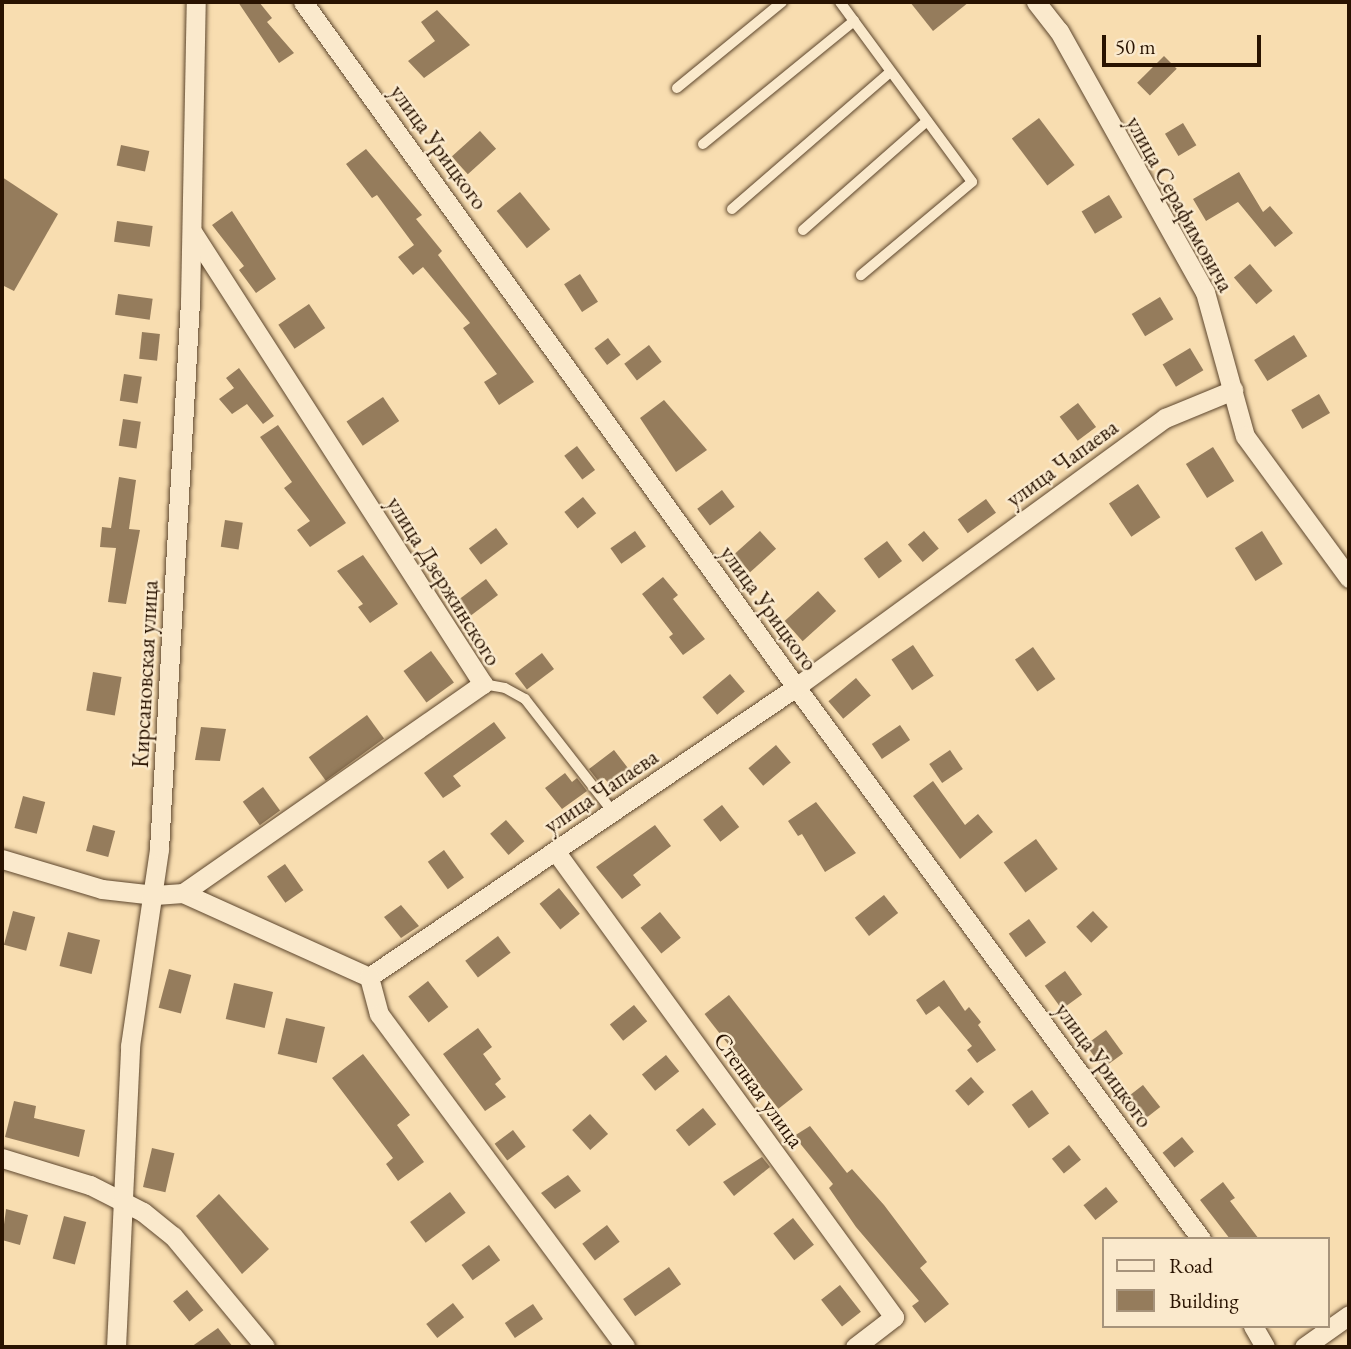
<!DOCTYPE html>
<meta charset="utf-8">
<style>
body{margin:0}
#map{position:relative;width:1351px;height:1349px;overflow:hidden;background:#f8ddb0;font-family:"EB Garamond",serif}
div>[style]{position:absolute}
[style*='--x']{left:calc(var(--x)*1px);top:calc(var(--y)*1px);width:calc(var(--w)*1px);rotate:calc(var(--a)*1deg)}
.building>*{inset:0;background:#957c5c;transform-origin:0 0}
.roads{filter:drop-shadow(0 0 2px #5d462d) drop-shadow(0 0 2px #5d462d)}
.lane>*{height:10px;margin:-5px;padding:0 5px;transform-origin:5px;border-radius:5px;background:#fae9cc}
.street>*{height:19px;margin:-9.5px;padding:0 9.5px;transform-origin:9.5px;border-radius:9.5px;background:#fae9cc}
span{translate:-50% -50%;white-space:nowrap;text-align:center;line-height:1.15;-webkit-text-stroke:5px #fae9cc;paint-order:stroke}
.street-label{font-size:23px;color:#291301}
.frame{position:absolute;inset:0;border:4px solid #291301;pointer-events:none}
.legend{position:absolute;left:1102px;top:1237px;width:228px;height:91px;box-sizing:border-box;background:#fae9cc;border:2px solid #a6937b;margin:0;padding:9px 12px;list-style:none;font-size:21px;color:#291301}
.legend li{display:flex;align-items:center;gap:14px;height:35px}
.legend b{width:35px;border:2px solid #a6937b}
.scale{position:absolute;left:1102px;top:35px;width:159px;height:32px;box-sizing:border-box;border:4px solid #291301;border-top:0;padding-left:9px;font-size:21px;line-height:24px;white-space:nowrap;color:#291301;-webkit-text-stroke:5px #fae9cc;paint-order:stroke}
</style>
<div id="map">
<div class="building">
<i style="clip-path:polygon(238px 2px,259px 2px,272px 18px,267px 22px,294px 53px,279px 63px)"></i>
<i style="clip-path:polygon(910px 2px,969px 2px,933px 31px)"></i>
<i style="clip-path:polygon(437px 10px,470px 45px,424px 78px,408px 61px,435px 41px,421px 22px)"></i>
<i style="left:1164px;top:56px;width:18px;height:38px;rotate:45deg"></i>
<i style="left:1039px;top:118px;width:59px;height:34px;rotate:53deg"></i>
<i style="left:1183px;top:123px;width:26px;height:21px;rotate:59deg"></i>
<i style="left:480px;top:131px;width:24px;height:38px;rotate:48deg"></i>
<i style="left:121px;top:145px;width:29px;height:21px;rotate:12deg"></i>
<i style="clip-path:polygon(366px 149px,422px 215px,416px 219px,442px 251px,438px 255px,534px 382px,499px 405px,484px 382px,497px 374px,463px 328px,470px 323px,423px 267px,413px 275px,398px 257px,414px 245px,377px 195px,372px 198px,346px 164px)"></i>
<i style="clip-path:polygon(1239px 172px,1263px 212px,1270px 206px,1293px 233px,1275px 247px,1238px 202px,1206px 221px,1193px 199px)"></i>
<i style="clip-path:polygon(2px 177px,58px 214px,14px 291px,2px 285px)"></i>
<i style="left:520px;top:192px;width:48px;height:30px;rotate:51deg"></i>
<i style="left:1109px;top:195px;width:26px;height:32px;rotate:59deg"></i>
<i style="clip-path:polygon(232px 211px,276px 279px,256px 293px,239px 270px,244px 266px,212px 225px)"></i>
<i style="left:117px;top:221px;width:36px;height:21px;rotate:8deg"></i>
<i style="left:1250px;top:264px;width:35px;height:21px;rotate:50deg"></i>
<i style="left:580px;top:274px;width:33px;height:19px;rotate:57deg"></i>
<i style="left:118px;top:294px;width:35px;height:21px;rotate:8deg"></i>
<i style="left:1160px;top:297px;width:26px;height:33px;rotate:59deg"></i>
<i style="left:309px;top:304px;width:29px;height:37px;rotate:56deg"></i>
<i style="left:142px;top:332px;width:18px;height:27px;rotate:6deg"></i>
<i style="left:1294px;top:335px;width:25px;height:47px;rotate:58deg"></i>
<i style="left:608px;top:338px;width:21px;height:17px;rotate:53deg"></i>
<i style="left:649px;top:345px;width:21px;height:31px;rotate:53deg"></i>
<i style="left:1190px;top:348px;width:26px;height:32px;rotate:59deg"></i>
<i style="clip-path:polygon(239px 368px,274px 416px,263px 424px,247px 404px,232px 414px,219px 399px,234px 388px,226px 378px)"></i>
<i style="left:124px;top:374px;width:18px;height:27px;rotate:9deg"></i>
<i style="left:1319px;top:394px;width:22px;height:32px;rotate:60deg"></i>
<i style="left:383px;top:397px;width:29px;height:44px;rotate:56deg"></i>
<i style="clip-path:polygon(664px 400px,707px 450px,676px 472px,640px 418px)"></i>
<i style="left:1078px;top:403px;width:30px;height:23px;rotate:53deg"></i>
<i style="left:123px;top:419px;width:18px;height:27px;rotate:9deg"></i>
<i style="clip-path:polygon(278px 425px,346px 523px,310px 547px,297px 530px,310px 521px,284px 488px,292px 482px,260px 437px)"></i>
<i style="left:577px;top:446px;width:30px;height:16px;rotate:53deg"></i>
<i style="left:1213px;top:447px;width:40px;height:32px;rotate:58deg"></i>
<i style="clip-path:polygon(119px 477px,136px 480px,129px 529px,140px 530px,126px 604px,108px 602px,116px 548px,100px 547px,102px 527px,111px 528px)"></i>
<i style="left:1138px;top:484px;width:40px;height:35px;rotate:56deg"></i>
<i style="left:722px;top:490px;width:21px;height:31px;rotate:53deg"></i>
<i style="left:583px;top:497px;width:21px;height:24px;rotate:51deg"></i>
<i style="left:986px;top:499px;width:17px;height:35px;rotate:54deg"></i>
<i style="left:225px;top:520px;width:18px;height:27px;rotate:9deg"></i>
<i style="left:496px;top:528px;width:20px;height:34px;rotate:53deg"></i>
<i style="left:635px;top:531px;width:19px;height:30px;rotate:55deg"></i>
<i style="left:760px;top:531px;width:24px;height:35px;rotate:48deg"></i>
<i style="left:924px;top:531px;width:23px;height:21px;rotate:50deg"></i>
<i style="left:1262px;top:531px;width:39px;height:32px;rotate:58deg"></i>
<i style="left:887px;top:541px;width:25px;height:29px;rotate:53deg"></i>
<i style="clip-path:polygon(363px 555px,398px 604px,370px 623px,358px 607px,363px 604px,337px 571px)"></i>
<i style="clip-path:polygon(663px 577px,678px 595px,673px 599px,705px 639px,683px 655px,669px 637px,673px 634px,642px 594px)"></i>
<i style="left:486px;top:579px;width:20px;height:34px;rotate:53deg"></i>
<i style="left:818px;top:591px;width:27px;height:45px;rotate:48deg"></i>
<i style="left:913px;top:645px;width:37px;height:26px;rotate:56deg"></i>
<i style="left:1033px;top:647px;width:39px;height:22px;rotate:55deg"></i>
<i style="left:431px;top:651px;width:39px;height:34px;rotate:54deg"></i>
<i style="left:542px;top:653px;width:20px;height:34px;rotate:53deg"></i>
<i style="left:93px;top:672px;width:29px;height:39px;rotate:10deg"></i>
<i style="left:730px;top:674px;width:23px;height:36px;rotate:50deg"></i>
<i style="left:856px;top:678px;width:23px;height:36px;rotate:50deg"></i>
<i style="left:367px;top:715px;width:29px;height:72px;rotate:54deg"></i>
<i style="clip-path:polygon(494px 722px,506px 738px,453px 776px,461px 786px,443px 798px,424px 773px)"></i>
<i style="left:900px;top:725px;width:18px;height:34px;rotate:56deg"></i>
<i style="clip-path:polygon(201px 727px,226px 729px,220px 761px,195px 760px)"></i>
<i style="left:776px;top:745px;width:23px;height:36px;rotate:50deg"></i>
<i style="clip-path:polygon(614px 750px,631px 772px,611px 786px,604px 778px,599px 782px,589px 769px)"></i>
<i style="left:950px;top:750px;width:23px;height:25px;rotate:56deg"></i>
<i style="clip-path:polygon(565px 773px,572px 782px,577px 778px,587px 791px,562px 809px,545px 788px)"></i>
<i style="clip-path:polygon(933px 781px,965px 825px,978px 814px,993px 832px,960px 859px,913px 796px)"></i>
<i style="left:263px;top:787px;width:29px;height:25px;rotate:54deg"></i>
<i style="left:23px;top:796px;width:23px;height:33px;rotate:15deg"></i>
<i style="clip-path:polygon(816px 802px,856px 853px,825px 872px,802px 834px,798px 836px,788px 821px)"></i>
<i style="left:722px;top:805px;width:28px;height:24px;rotate:52deg"></i>
<i style="left:506px;top:820px;width:28px;height:21px;rotate:49deg"></i>
<i style="left:93px;top:825px;width:23px;height:27px;rotate:15deg"></i>
<i style="clip-path:polygon(655px 825px,671px 846px,633px 875px,641px 885px,622px 899px,596px 867px)"></i>
<i style="left:1036px;top:839px;width:37px;height:40px;rotate:54deg"></i>
<i style="left:444px;top:850px;width:34px;height:20px;rotate:54deg"></i>
<i style="left:285px;top:864px;width:32px;height:22px;rotate:55deg"></i>
<i style="left:559px;top:888px;width:33px;height:25px;rotate:51deg"></i>
<i style="left:884px;top:895px;width:23px;height:37px;rotate:52deg"></i>
<i style="clip-path:polygon(401px 905px,419px 926px,401px 938px,384px 917px)"></i>
<i style="left:13px;top:911px;width:23px;height:35px;rotate:15deg"></i>
<i style="left:1093px;top:911px;width:22px;height:23px;rotate:47deg"></i>
<i style="left:660px;top:912px;width:33px;height:25px;rotate:51deg"></i>
<i style="left:1029px;top:919px;width:29px;height:25px;rotate:54deg"></i>
<i style="left:68px;top:932px;width:33px;height:35px;rotate:14deg"></i>
<i style="left:498px;top:936px;width:21px;height:41px;rotate:53deg"></i>
<i style="left:169px;top:969px;width:23px;height:40px;rotate:15deg"></i>
<i style="left:1065px;top:971px;width:29px;height:25px;rotate:54deg"></i>
<i style="clip-path:polygon(944px 980px,965px 1011px,969px 1007px,981px 1022px,978px 1025px,996px 1050px,977px 1063px,967px 1050px,972px 1046px,939px 1006px,926px 1015px,916px 1000px)"></i>
<i style="left:428px;top:981px;width:33px;height:25px;rotate:52deg"></i>
<i style="left:234px;top:983px;width:40px;height:37px;rotate:13deg"></i>
<i style="left:729px;top:995px;width:120px;height:31px;rotate:52deg"></i>
<i style="left:634px;top:1005px;width:21px;height:31px;rotate:51deg"></i>
<i style="left:286px;top:1018px;width:40px;height:37px;rotate:13deg"></i>
<i style="clip-path:polygon(478px 1028px,492px 1047px,483px 1054px,501px 1079px,495px 1084px,506px 1097px,485px 1111px,443px 1054px)"></i>
<i style="left:1106px;top:1030px;width:29px;height:25px;rotate:54deg"></i>
<i style="clip-path:polygon(363px 1054px,410px 1115px,397px 1125px,424px 1162px,398px 1181px,386px 1164px,393px 1158px,332px 1078px)"></i>
<i style="left:666px;top:1055px;width:21px;height:31px;rotate:51deg"></i>
<i style="left:971px;top:1077px;width:20px;height:21px;rotate:49deg"></i>
<i style="left:1143px;top:1085px;width:28px;height:24px;rotate:52deg"></i>
<i style="left:1032px;top:1090px;width:29px;height:25px;rotate:54deg"></i>
<i style="clip-path:polygon(14px 1101px,36px 1106px,34px 1118px,85px 1130px,79px 1157px,5px 1137px)"></i>
<i style="left:703px;top:1108px;width:21px;height:35px;rotate:51deg"></i>
<i style="left:590px;top:1114px;width:27px;height:24px;rotate:48deg"></i>
<i style="clip-path:polygon(810px 1126px,847px 1173px,852px 1169px,884px 1205px,927px 1262px,920px 1268px,949px 1304px,925px 1323px,912px 1306px,919px 1301px,856px 1227px,829px 1188px,833px 1184px,794px 1136px)"></i>
<i style="left:513px;top:1130px;width:21px;height:23px;rotate:53deg"></i>
<i style="left:1182px;top:1137px;width:19px;height:25px;rotate:51deg"></i>
<i style="left:1069px;top:1145px;width:19px;height:22px;rotate:51deg"></i>
<i style="left:152px;top:1148px;width:23px;height:40px;rotate:13deg"></i>
<i style="clip-path:polygon(762px 1157px,770px 1167px,734px 1196px,723px 1182px)"></i>
<i style="clip-path:polygon(568px 1175px,581px 1191px,555px 1209px,541px 1193px)"></i>
<i style="clip-path:polygon(1223px 1182px,1235px 1198px,1230px 1201px,1259px 1239px,1230px 1239px,1200px 1200px)"></i>
<i style="left:1106px;top:1187px;width:19px;height:29px;rotate:51deg"></i>
<i style="left:450px;top:1192px;width:26px;height:50px;rotate:53deg"></i>
<i style="clip-path:polygon(219px 1194px,269px 1249px,242px 1274px,196px 1216px)"></i>
<i style="clip-path:polygon(6px 1209px,28px 1215px,20px 1245px,2px 1240px)"></i>
<i style="left:64px;top:1216px;width:23px;height:44px;rotate:15deg"></i>
<i style="left:793px;top:1218px;width:34px;height:25px;rotate:52deg"></i>
<i style="left:607px;top:1225px;width:21px;height:31px;rotate:53deg"></i>
<i style="left:489px;top:1245px;width:19px;height:34px;rotate:54deg"></i>
<i style="left:669px;top:1267px;width:21px;height:56px;rotate:55deg"></i>
<i style="left:840px;top:1285px;width:34px;height:24px;rotate:52deg"></i>
<i style="left:187px;top:1290px;width:26px;height:18px;rotate:51deg"></i>
<i style="left:453px;top:1303px;width:18px;height:34px;rotate:52deg"></i>
<i style="left:533px;top:1304px;width:18px;height:34px;rotate:56deg"></i>
<i style="clip-path:polygon(218px 1328px,233px 1347px,191px 1347px)"></i>
</div>
<div class="roads">
<div class="lane">
<i style="--x:840;--y:2;--w:223;--a:53.7"></i>
<i style="--x:972;--y:182;--w:145;--a:140"></i>
<i style="--x:677;--y:88;--w:136;--a:-39.3"></i>
<i style="--x:703;--y:144;--w:195;--a:-39.2"></i>
<i style="--x:732;--y:209;--w:209;--a:-40.9"></i>
<i style="--x:803;--y:230;--w:165;--a:-41.3"></i>
<i style="--x:483;--y:684;--w:22;--a:10"></i>
<i style="--x:505;--y:688;--w:23;--a:29"></i>
<i style="--x:525;--y:699;--w:143;--a:52.1"></i>
</div>
<div class="street">
<i style="--x:303;--y:2;--w:844;--a:54.26"></i>
<i style="--x:796;--y:687;--w:685;--a:53.73"></i>
<i style="--x:1036;--y:2;--w:37;--a:52"></i>
<i style="--x:1059;--y:31;--w:299;--a:60.8"></i>
<i style="--x:1205;--y:292;--w:149;--a:74.5"></i>
<i style="--x:1245;--y:436;--w:176;--a:53.8"></i>
<i style="--x:556;--y:852;--w:575;--a:53.99"></i>
<i style="--x:894;--y:1317;--w:49;--a:142.4"></i>
<i style="--x:2;--y:859;--w:104;--a:16.7"></i>
<i style="--x:102;--y:889;--w:53;--a:6.5"></i>
<i style="--x:155;--y:895;--w:28;--a:-4"></i>
<i style="--x:183;--y:893;--w:204;--a:24.3"></i>
<i style="--x:183;--y:893;--w:366;--a:-34.9"></i>
<i style="--x:483;--y:684;--w:536;--a:-122.74"></i>
<i style="--x:369;--y:977;--w:516;--a:-34.18"></i>
<i style="--x:796;--y:687;--w:457;--a:-36.1"></i>
<i style="--x:1165;--y:418;--w:74;--a:-22.4"></i>
<i style="--x:369;--y:977;--w:38;--a:75"></i>
<i style="--x:379;--y:1014;--w:414;--a:53.5"></i>
<i style="--x:2;--y:1158;--w:92;--a:17.1"></i>
<i style="--x:90;--y:1185;--w:59;--a:27"></i>
<i style="--x:143;--y:1212;--w:38;--a:39"></i>
<i style="--x:173;--y:1236;--w:144;--a:50.3"></i>
<i style="--x:1253;--y:1326;--w:24;--a:60"></i>
<i style="--x:116;--y:1347;--w:301;--a:-87.3"></i>
<i style="--x:130;--y:1046;--w:199;--a:-81.6"></i>
<i style="--x:159;--y:849;--w:548;--a:-86.76"></i>
<i style="--x:190;--y:302;--w:300;--a:-88.9"></i>
<i style="--x:1304;--y:1347;--w:55;--a:-35.4"></i>
</div>
</div>
<div class="street-label">
<span style="left:439px;top:147px;rotate:54deg">улица Урицкого</span>
<span style="left:1180px;top:204px;rotate:61deg">улица Серафимовича</span>
<span style="left:1062px;top:463px;rotate:-36deg">улица Чапаева</span>
<span style="left:444px;top:581px;rotate:58deg">улица Дзержинского</span>
<span style="left:769px;top:608px;rotate:54deg">улица Урицкого</span>
<span style="left:145px;top:674px;rotate:-87deg">Кирсановская улица</span>
<span style="left:601px;top:791px;rotate:-34deg">улица Чапаева</span>
<span style="left:1104px;top:1065px;rotate:54deg">улица Урицкого</span>
<span style="left:759px;top:1090px;rotate:54deg">Степная улица</span>
</div>
<div class="frame"></div>
<ul class="legend">
<li><b style="height:9px;background:#fae9cc"></b>Road</li>
<li><b style="height:19px;background:#957c5c"></b>Building</li>
</ul>
<div class="scale">50 m</div>
</div>
